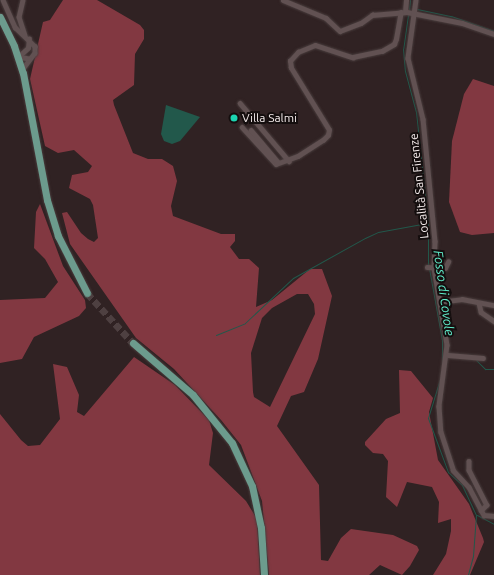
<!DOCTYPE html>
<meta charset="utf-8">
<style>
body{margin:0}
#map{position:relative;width:494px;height:575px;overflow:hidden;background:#302223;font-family:Ubuntu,sans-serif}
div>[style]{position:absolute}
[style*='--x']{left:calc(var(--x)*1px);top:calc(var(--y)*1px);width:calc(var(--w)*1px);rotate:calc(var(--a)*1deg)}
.forest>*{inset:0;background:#823841}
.water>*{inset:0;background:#22584b}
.stream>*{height:1px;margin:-0.5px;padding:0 0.5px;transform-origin:0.5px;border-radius:0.5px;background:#22584b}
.primary-tunnel>*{height:7px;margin-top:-3.5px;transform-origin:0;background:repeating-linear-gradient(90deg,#4e4041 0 7px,transparent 0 10.5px)}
.roads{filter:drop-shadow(0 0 1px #493d3d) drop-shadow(0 0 1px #493d3d)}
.minor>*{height:4.5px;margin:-2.25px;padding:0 2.25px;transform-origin:2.25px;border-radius:2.25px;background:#615152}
.primary>*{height:7px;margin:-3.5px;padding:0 3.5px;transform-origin:3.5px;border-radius:3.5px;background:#6c9b8d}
.dots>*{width:11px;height:11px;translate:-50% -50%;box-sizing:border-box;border:2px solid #140e0e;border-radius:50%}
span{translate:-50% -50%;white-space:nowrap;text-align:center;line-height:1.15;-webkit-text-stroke:4px #140e0e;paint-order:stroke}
.poi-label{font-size:12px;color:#f5ecec}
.left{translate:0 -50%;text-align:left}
.street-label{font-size:12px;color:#f5ecec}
.water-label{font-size:13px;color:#61efcc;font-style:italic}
</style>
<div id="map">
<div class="forest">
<i style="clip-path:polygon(evenodd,63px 0,97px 0,140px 25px,144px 30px,144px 39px,135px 54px,134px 85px,113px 100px,114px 105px,133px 153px,148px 159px,162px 159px,173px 166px,177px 181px,171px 206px,173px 216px,221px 234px,235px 234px,235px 241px,230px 247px,239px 259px,249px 259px,259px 268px,256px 307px,272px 300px,310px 269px,322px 269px,332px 296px,318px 359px,304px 392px,291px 396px,277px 426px,319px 485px,321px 560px,328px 561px,341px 538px,351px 529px,393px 535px,417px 546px,419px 550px,410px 566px,402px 575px,380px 565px,369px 575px,269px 575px,262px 501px,241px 445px,221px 420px,174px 369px,136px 338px,70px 244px,62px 213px,67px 212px,81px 233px,88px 239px,94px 242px,98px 238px,93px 205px,90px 199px,69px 188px,72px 175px,88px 172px,92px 166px,74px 150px,58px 153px,45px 146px,30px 79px,43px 22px,50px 20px,63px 0,297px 294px,308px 294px,314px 304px,315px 314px,270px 407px,254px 397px,253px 392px,251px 353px,262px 318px,272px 308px,297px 294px)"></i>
<i style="clip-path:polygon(473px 79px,494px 86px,494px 233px,472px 235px,460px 232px,449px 202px,452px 141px,464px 94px)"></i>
<i style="clip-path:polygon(40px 204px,63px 266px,85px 300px,86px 308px,79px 316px,34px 337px,22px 359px,0 363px,0 300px,45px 298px,58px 282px,45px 259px,34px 248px,36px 212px)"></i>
<i style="clip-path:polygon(134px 357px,175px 385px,209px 420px,213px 433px,209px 465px,246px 501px,257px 519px,260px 575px,0 575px,0 414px,21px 440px,28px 446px,40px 445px,60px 419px,53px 364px,67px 367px,79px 395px,77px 412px,84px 416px)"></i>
<i style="clip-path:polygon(399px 370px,411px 371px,433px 398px,429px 412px,438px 460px,469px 504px,483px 538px,484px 542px,470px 575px,433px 575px,446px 554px,451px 531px,451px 519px,438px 523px,439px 502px,432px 487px,407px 482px,397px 507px,386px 497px,388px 461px,383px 454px,373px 453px,365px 445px,365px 442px,386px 419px,400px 413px)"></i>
</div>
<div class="water">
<i style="clip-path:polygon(166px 105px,200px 117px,180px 141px,172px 144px,164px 141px,161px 134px)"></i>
</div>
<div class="stream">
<i style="--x:417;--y:9;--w:35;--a:12"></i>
<i style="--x:451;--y:16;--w:46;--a:19.2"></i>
<i style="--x:409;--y:10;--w:10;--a:-84"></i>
<i style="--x:408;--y:15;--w:34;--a:98"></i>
<i style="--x:403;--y:49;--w:22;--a:85"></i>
<i style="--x:405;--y:71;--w:42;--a:75"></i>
<i style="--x:416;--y:112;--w:112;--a:83.8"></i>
<i style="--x:428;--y:223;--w:42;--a:90"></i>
<i style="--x:429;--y:268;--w:73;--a:79.8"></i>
<i style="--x:442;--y:340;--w:30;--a:90"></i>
<i style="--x:216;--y:335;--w:31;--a:-22"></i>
<i style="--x:245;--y:323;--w:66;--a:-43.2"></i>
<i style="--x:293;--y:278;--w:82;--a:-29.1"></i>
<i style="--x:365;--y:238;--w:14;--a:-25"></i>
<i style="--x:378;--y:232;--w:50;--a:-10.4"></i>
<i style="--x:476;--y:360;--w:13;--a:45"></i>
<i style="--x:485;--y:369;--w:9;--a:0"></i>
<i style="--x:440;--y:379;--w:41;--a:107.1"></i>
<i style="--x:428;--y:418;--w:58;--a:69.7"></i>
<i style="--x:448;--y:472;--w:19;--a:43"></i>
<i style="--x:462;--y:485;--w:33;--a:65"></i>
<i style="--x:476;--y:515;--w:41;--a:94.2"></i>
<i style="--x:473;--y:556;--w:20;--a:105"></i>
<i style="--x:477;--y:515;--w:19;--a:28"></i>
</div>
<div class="primary-tunnel">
<i style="--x:87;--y:293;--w:68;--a:47.4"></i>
</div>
<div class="roads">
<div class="minor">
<i style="--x:3;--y:0;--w:30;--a:66"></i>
<i style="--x:15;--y:27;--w:28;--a:44"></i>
<i style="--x:35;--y:46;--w:7;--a:90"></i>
<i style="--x:35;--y:53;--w:21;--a:127"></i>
<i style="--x:23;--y:0;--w:17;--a:103"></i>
<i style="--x:19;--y:17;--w:19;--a:72"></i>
<i style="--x:283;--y:0;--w:47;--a:22.7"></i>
<i style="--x:326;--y:18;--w:19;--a:43"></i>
<i style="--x:340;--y:31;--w:22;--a:-21"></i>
<i style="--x:361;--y:23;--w:14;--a:-36"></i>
<i style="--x:372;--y:15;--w:35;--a:-5"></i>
<i style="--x:407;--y:12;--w:56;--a:11.3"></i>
<i style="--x:462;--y:23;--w:34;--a:19"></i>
<i style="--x:416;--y:0;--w:59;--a:97.9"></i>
<i style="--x:408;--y:58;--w:63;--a:76.2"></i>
<i style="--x:423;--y:119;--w:123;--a:84.4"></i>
<i style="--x:435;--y:241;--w:27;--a:92"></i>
<i style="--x:434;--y:268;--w:78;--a:80.4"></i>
<i style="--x:447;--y:345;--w:62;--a:97.5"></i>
<i style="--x:439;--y:406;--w:26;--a:86"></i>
<i style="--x:441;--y:432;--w:40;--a:72"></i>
<i style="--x:453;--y:470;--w:23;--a:47"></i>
<i style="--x:469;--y:487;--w:32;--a:62"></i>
<i style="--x:484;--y:515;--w:10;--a:6"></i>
<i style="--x:405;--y:12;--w:12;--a:-85"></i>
<i style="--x:29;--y:59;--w:11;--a:-170"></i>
<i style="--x:18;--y:57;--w:13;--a:-42"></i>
<i style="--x:28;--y:48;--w:9;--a:-84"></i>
<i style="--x:240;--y:103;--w:76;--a:49.8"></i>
<i style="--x:242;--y:127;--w:50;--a:47.4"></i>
<i style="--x:276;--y:164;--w:23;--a:-20"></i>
<i style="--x:298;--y:156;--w:30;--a:-33"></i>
<i style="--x:323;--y:140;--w:7;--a:-45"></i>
<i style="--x:328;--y:135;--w:5;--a:-79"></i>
<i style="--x:329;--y:130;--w:73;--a:-121.5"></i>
<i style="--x:291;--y:68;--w:7;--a:-98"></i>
<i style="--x:290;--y:61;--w:12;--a:-48"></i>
<i style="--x:298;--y:52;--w:18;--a:-22"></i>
<i style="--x:315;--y:45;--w:40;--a:18"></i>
<i style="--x:353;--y:57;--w:30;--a:-12"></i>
<i style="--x:382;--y:51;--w:14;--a:-30"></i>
<i style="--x:394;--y:44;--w:5;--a:-68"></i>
<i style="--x:396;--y:39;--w:27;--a:-80"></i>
<i style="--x:251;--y:130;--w:42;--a:49.8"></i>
<i style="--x:427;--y:267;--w:18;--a:3"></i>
<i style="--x:445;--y:268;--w:7;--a:-63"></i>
<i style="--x:439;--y:302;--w:23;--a:-7"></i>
<i style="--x:462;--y:299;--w:33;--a:11"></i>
<i style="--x:479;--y:303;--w:9;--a:77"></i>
<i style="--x:481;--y:312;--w:16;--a:35"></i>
<i style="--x:448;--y:355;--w:35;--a:5"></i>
<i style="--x:469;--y:461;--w:9;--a:90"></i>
<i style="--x:469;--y:470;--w:39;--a:63"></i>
<i style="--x:487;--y:505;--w:8;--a:135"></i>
</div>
<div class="primary">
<i style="--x:0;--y:17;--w:32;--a:64"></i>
<i style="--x:14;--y:46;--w:28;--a:72"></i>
<i style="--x:23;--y:73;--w:129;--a:79.3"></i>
<i style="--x:47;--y:200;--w:38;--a:73"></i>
<i style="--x:58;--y:236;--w:64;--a:63"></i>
<i style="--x:133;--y:343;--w:79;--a:40.9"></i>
<i style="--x:193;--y:395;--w:62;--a:50.9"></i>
<i style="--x:232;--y:443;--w:47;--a:65.1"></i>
<i style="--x:252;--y:486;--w:43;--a:77.9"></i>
<i style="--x:261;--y:528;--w:47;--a:86.3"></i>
</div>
</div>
<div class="dots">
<i style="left:234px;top:118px;background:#1cd5b1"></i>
</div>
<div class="poi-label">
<span class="left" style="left:242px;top:118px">Villa Salmi</span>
</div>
<div class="street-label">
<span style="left:419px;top:186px;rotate:-96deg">Località San Firenze</span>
</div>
<div class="water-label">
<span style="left:444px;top:293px;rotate:82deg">Fosso di Covole</span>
</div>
</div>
